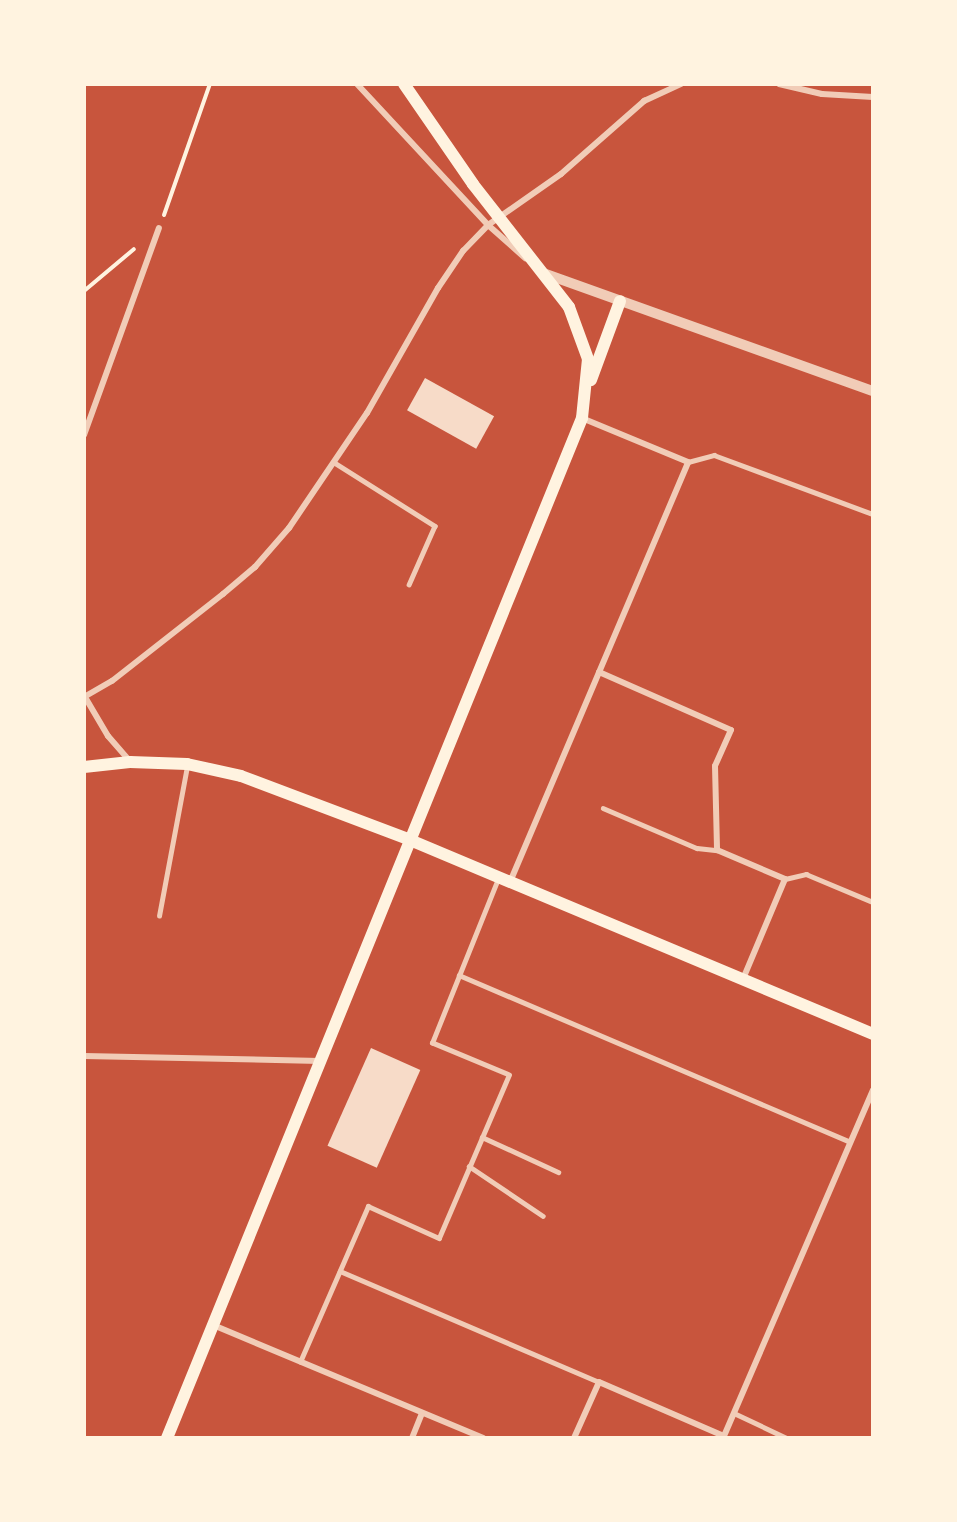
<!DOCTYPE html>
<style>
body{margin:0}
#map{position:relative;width:957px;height:1522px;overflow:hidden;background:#c8553d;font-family:"Alegreya Sans",sans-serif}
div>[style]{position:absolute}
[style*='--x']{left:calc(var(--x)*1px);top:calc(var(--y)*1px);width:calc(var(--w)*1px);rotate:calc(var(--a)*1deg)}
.building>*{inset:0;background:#f7dbc8;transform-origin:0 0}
.path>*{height:4px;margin:-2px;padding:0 2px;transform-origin:2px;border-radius:2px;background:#fff3e0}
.service>*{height:4.5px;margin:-2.25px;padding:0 2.25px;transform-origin:2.25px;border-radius:2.25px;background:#f1ccb7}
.minor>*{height:6px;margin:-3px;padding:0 3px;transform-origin:3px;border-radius:3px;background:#f1ccb7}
.tertiary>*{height:10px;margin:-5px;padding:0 5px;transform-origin:5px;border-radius:5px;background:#f1ccb7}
.secondary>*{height:12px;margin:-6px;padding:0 6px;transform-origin:6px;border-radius:6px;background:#fff3e0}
span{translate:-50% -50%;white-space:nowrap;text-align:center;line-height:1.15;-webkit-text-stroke:5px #fff3e0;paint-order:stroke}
.frame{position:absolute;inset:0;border:86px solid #fff3e0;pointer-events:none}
</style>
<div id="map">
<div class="building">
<i style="left:425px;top:378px;width:79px;height:37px;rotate:29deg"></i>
<i style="left:371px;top:1048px;width:54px;height:107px;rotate:24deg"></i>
</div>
<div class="path">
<i style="--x:164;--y:215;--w:139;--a:-70.7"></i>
<i style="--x:84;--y:291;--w:65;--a:-40"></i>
</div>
<div class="service">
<i style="--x:688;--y:462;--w:27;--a:-15"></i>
<i style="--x:714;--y:455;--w:170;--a:20.4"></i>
<i style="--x:335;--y:463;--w:118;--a:32.2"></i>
<i style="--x:435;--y:526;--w:64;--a:113.8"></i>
<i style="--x:603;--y:808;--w:102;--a:23.1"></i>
<i style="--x:697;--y:848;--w:20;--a:6"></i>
<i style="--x:785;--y:879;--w:22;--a:-13"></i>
<i style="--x:806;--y:874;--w:73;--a:22.7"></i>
<i style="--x:159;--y:916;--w:152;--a:-79.4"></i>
<i style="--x:459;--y:975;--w:425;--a:23.1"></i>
<i style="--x:482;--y:1137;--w:84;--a:24.7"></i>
<i style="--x:469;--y:1166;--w:89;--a:34"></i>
<i style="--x:340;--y:1271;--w:282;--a:23.2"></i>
<i style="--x:300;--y:1362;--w:170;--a:-66.4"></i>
<i style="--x:368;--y:1206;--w:78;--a:24.3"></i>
<i style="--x:439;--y:1238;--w:177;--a:-66.8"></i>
<i style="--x:509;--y:1075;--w:83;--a:-157.4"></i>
<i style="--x:432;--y:1043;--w:177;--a:-68.1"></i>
<i style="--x:734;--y:1413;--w:59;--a:25.3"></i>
</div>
<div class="minor">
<i style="--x:357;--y:84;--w:192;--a:47.1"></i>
<i style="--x:488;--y:225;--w:50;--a:41.7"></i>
<i style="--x:779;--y:84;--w:44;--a:13.1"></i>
<i style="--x:822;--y:94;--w:51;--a:3.4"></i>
<i style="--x:84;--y:435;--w:220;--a:-70.1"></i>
<i style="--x:599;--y:672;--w:144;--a:23.7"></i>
<i style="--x:731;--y:730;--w:39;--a:114"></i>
<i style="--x:715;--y:766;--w:84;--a:88.6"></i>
<i style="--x:717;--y:850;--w:74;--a:23.1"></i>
<i style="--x:785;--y:879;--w:108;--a:112.8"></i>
<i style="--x:84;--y:697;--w:32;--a:-30"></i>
<i style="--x:112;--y:681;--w:141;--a:-38.1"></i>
<i style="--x:223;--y:594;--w:42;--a:-40.2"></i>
<i style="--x:255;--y:567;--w:52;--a:-48.9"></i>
<i style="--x:289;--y:528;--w:139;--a:-55.9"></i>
<i style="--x:367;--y:413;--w:144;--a:-60.4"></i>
<i style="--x:438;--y:288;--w:45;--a:-56"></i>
<i style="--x:463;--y:251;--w:36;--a:-46"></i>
<i style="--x:488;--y:225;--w:89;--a:-34.9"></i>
<i style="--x:561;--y:174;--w:111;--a:-41.3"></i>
<i style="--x:644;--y:101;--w:41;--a:-24.7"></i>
<i style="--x:85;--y:697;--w:45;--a:59.5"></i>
<i style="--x:108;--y:736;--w:33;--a:49"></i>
<i style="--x:510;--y:882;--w:456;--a:-67"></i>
<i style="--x:688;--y:462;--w:115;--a:-157.5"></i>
<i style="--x:84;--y:1056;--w:236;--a:1.2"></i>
<i style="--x:213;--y:1325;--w:293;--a:22.7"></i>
<i style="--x:412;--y:1438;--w:27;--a:-68"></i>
<i style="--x:574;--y:1438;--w:61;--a:-65.9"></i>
<i style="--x:599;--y:1382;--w:136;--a:23.4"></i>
<i style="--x:724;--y:1436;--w:377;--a:-66.7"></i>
</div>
<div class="tertiary">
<i style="--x:543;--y:273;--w:350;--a:19.7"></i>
</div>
<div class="secondary">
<i style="--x:591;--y:380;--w:84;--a:-69.8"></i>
<i style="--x:84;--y:767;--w:46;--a:-6.2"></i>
<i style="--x:130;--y:762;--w:57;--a:2"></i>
<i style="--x:187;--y:764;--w:55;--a:12.5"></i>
<i style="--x:241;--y:776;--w:181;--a:20.7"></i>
<i style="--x:410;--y:840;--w:502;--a:22.73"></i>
<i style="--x:167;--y:1438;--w:1101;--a:-67.86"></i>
<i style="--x:582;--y:418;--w:59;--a:-84.2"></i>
<i style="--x:588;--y:359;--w:55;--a:-110.1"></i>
<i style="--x:569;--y:307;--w:156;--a:-128"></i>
<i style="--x:473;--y:184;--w:121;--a:-124.6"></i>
</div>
<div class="frame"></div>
</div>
